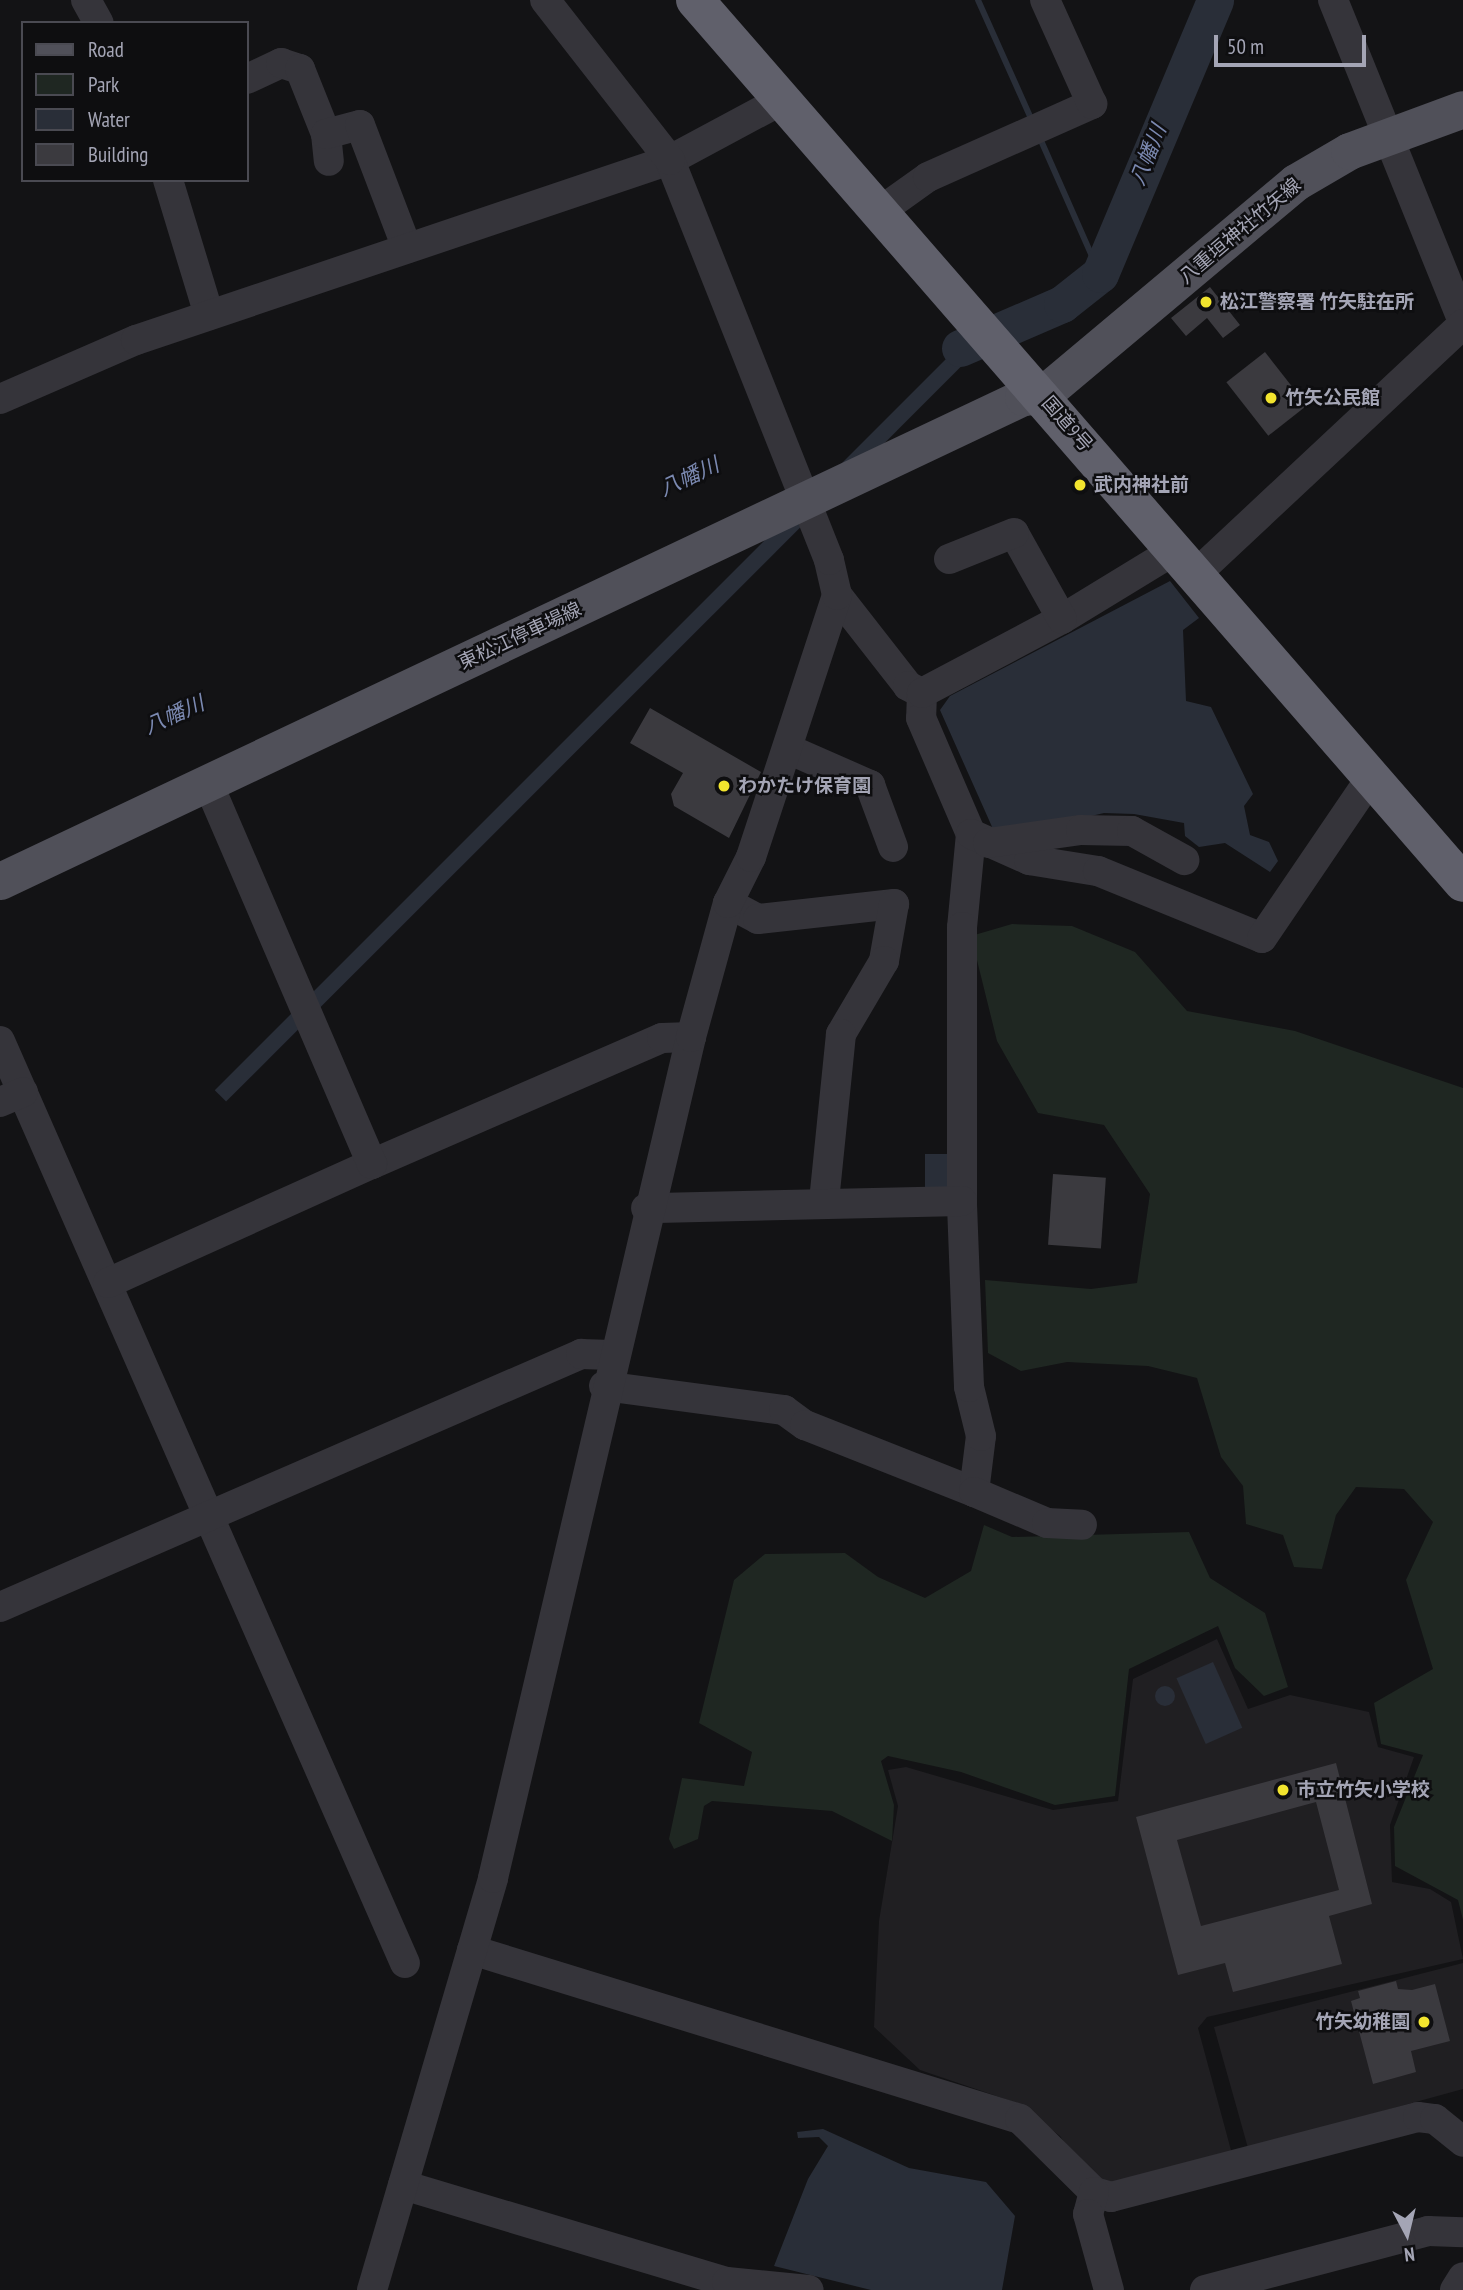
<!DOCTYPE html>
<meta charset="utf-8">
<style>
body{margin:0}
#map{position:relative;width:1463px;height:2290px;overflow:hidden;background:#131315;font-family:"PT Sans Narrow","Noto Sans JP",sans-serif}
div>[style]{position:absolute}
[style*='--x']{left:calc(var(--x)*1px);top:calc(var(--y)*1px);width:calc(var(--w)*1px);rotate:calc(var(--a)*1deg)}
.built>*{inset:0;background:#201f22}
.green>*{inset:0;background:#1f2722}
.water>*{inset:0;background:#292e38;transform-origin:0 0}
.round{border-radius:50%}
.stream>*{height:6px;margin:-3px;padding:0 3px;transform-origin:3px;border-radius:3px;background:#292e38}
.river>*{height:37px;margin:-18.5px;padding:0 18.5px;transform-origin:18.5px;border-radius:18.5px;background:#292e38}
.building>*{inset:0;background:#3b3a3f;transform-origin:0 0}
.minor>*{height:30px;margin:-15px;padding:0 15px;transform-origin:15px;border-radius:15px;background:#35343a}
.major>*{height:37px;margin:-18.5px;padding:0 18.5px;transform-origin:18.5px;border-radius:18.5px;background:#505059}
.highway>*{height:38px;margin:-19px;padding:0 19px;transform-origin:19px;border-radius:19px;background:#60606b}
.dots>*{width:19px;height:19px;translate:-50% -50%;box-sizing:border-box;border:4px solid #0e0e10;border-radius:50%}
span{translate:-50% -50%;white-space:nowrap;text-align:center;line-height:1.15;-webkit-text-stroke:5px #0e0e10;paint-order:stroke}
.street-label{font-size:19px;color:#a4a5b5}
.poi-label{font-size:19px;color:#a4a5b5;font-weight:700}
.left{translate:0 -50%;text-align:left}
.right{translate:-100% -50%;text-align:right}
.water-label{font-size:21px;color:#7b89b1;font-style:italic}
.legend{position:absolute;left:21px;top:21px;width:228px;height:161px;box-sizing:border-box;background:#0e0e10;border:2px solid #4a4a52;margin:0;padding:9px 12px;list-style:none;font-size:21px;color:#a4a5b5}
.legend li{display:flex;align-items:center;gap:14px;height:35px}
.legend b{width:35px;border:2px solid #4a4a52}
.north{position:absolute;left:1372px;top:2199px;width:70px;height:70px;-webkit-text-stroke:5px #0e0e10;paint-order:stroke;rotate:173deg;font-size:19px;font-weight:700;line-height:28px;text-align:center;color:#a4a5b5}
.north::after{content:'';display:block;margin:auto;width:24px;height:32px;background:#a4a5b5;clip-path:polygon(50% 0,100% 100%,50% 72%,0 100%)}
.scale{position:absolute;left:1214px;top:35px;width:152px;height:32px;box-sizing:border-box;border:4px solid #a4a5b5;border-top:0;padding-left:9px;font-size:21px;line-height:24px;white-space:nowrap;color:#a4a5b5;-webkit-text-stroke:5px #0e0e10;paint-order:stroke}
</style>
<div id="map">
<div class="built">
<i style="clip-path:polygon(1217px 1639px,1248px 1709px,1290px 1695px,1369px 1712px,1378px 1747px,1414px 1757px,1390px 1825px,1392px 1882px,1430px 1889px,1451px 1902px,1463px 1959px,1207px 2017px,1198px 2028px,1232px 2154px,1113px 2185px,1086px 2173px,1060px 2136px,1017px 2103px,920px 2070px,874px 2027px,879px 1921px,898px 1806px,888px 1770px,906px 1767px,1053px 1810px,1118px 1801px,1133px 1679px)"></i>
<i style="clip-path:polygon(1463px 1963px,1463px 2089px,1248px 2148px,1214px 2027px)"></i>
</div>
<div class="green">
<i style="clip-path:polygon(1012px 924px,1072px 926px,1135px 952px,1187px 1011px,1295px 1031px,1463px 1088px,1463px 1920px,1458px 1900px,1395px 1866px,1394px 1827px,1423px 1755px,1381px 1744px,1374px 1703px,1433px 1669px,1406px 1580px,1433px 1522px,1404px 1489px,1356px 1487px,1336px 1515px,1322px 1569px,1294px 1567px,1283px 1535px,1246px 1524px,1243px 1486px,1221px 1457px,1197px 1378px,1148px 1366px,1067px 1362px,1021px 1371px,988px 1353px,985px 1280px,1091px 1289px,1137px 1283px,1150px 1194px,1104px 1125px,1038px 1113px,997px 1041px,971px 936px)"></i>
<i style="clip-path:polygon(984px 1525px,1012px 1537px,1189px 1532px,1210px 1578px,1265px 1613px,1288px 1687px,1264px 1696px,1235px 1668px,1218px 1626px,1129px 1669px,1115px 1796px,1055px 1805px,961px 1772px,888px 1756px,881px 1761px,894px 1805px,892px 1841px,832px 1811px,712px 1801px,704px 1806px,698px 1839px,674px 1849px,669px 1839px,682px 1778px,744px 1786px,752px 1752px,699px 1723px,734px 1580px,765px 1554px,845px 1553px,878px 1577px,925px 1598px,971px 1571px)"></i>
</div>
<div class="water">
<i style="left:965px;top:340px;width:16px;height:1061px;rotate:45deg"></i>
<i style="clip-path:polygon(1170px 581px,1199px 618px,1183px 630px,1186px 701px,1211px 707px,1253px 794px,1244px 806px,1250px 835px,1269px 842px,1278px 861px,1270px 872px,1225px 843px,1199px 847px,1185px 836px,1184px 823px,1134px 814px,1104px 813px,997px 838px,940px 710px,950px 696px)"></i>
<i style="left:925px;top:1154px;width:24px;height:37px"></i>
<i style="left:1213px;top:1662px;width:72px;height:40px;rotate:66deg"></i>
<i class="round" style="left:1155px;top:1686px;width:20px;height:20px"></i>
<i style="clip-path:polygon(823px 2129px,909px 2168px,986px 2182px,1015px 2216px,1002px 2290px,871px 2290px,774px 2266px,808px 2179px,828px 2146px,819px 2137px,798px 2138px,797px 2132px)"></i>
</div>
<div class="stream">
<i style="--x:978;--y:0;--w:135;--a:65.9"></i>
<i style="--x:1039;--y:136;--w:151;--a:66.2"></i>
</div>
<div class="river">
<i style="--x:960;--y:348;--w:111;--a:-23.3"></i>
<i style="--x:1062;--y:304;--w:48;--a:-38.3"></i>
<i style="--x:1100;--y:274;--w:297;--a:-67.2"></i>
</div>
<div class="building">
<i style="clip-path:polygon(1210px 287px,1240px 325px,1223px 338px,1207px 318px,1186px 336px,1171px 318px)"></i>
<i style="left:1265px;top:352px;width:68px;height:49px;rotate:52deg"></i>
<i style="clip-path:polygon(650px 708px,761px 772px,729px 838px,674px 806px,671px 794px,683px 773px,630px 743px)"></i>
<i style="left:1053px;top:1174px;width:53px;height:71px;rotate:4deg"></i>
<i style="clip-path:polygon(evenodd,1336px 1763px,1372px 1904px,1329px 1916px,1342px 1964px,1233px 1992px,1225px 1963px,1178px 1975px,1136px 1817px,1336px 1763px,1316px 1802px,1339px 1890px,1201px 1926px,1177px 1840px,1316px 1802px)"></i>
<i style="clip-path:polygon(1396px 1981px,1398px 1989px,1412px 1990px,1435px 1984px,1450px 2041px,1411px 2051px,1416px 2072px,1373px 2084px,1351px 2001px,1360px 1998px,1358px 1991px)"></i>
</div>
<div class="minor">
<i style="--x:86;--y:0;--w:26;--a:61"></i>
<i style="--x:1333;--y:0;--w:347;--a:68"></i>
<i style="--x:247;--y:79;--w:38;--a:-25"></i>
<i style="--x:281;--y:63;--w:20;--a:18"></i>
<i style="--x:300;--y:69;--w:70;--a:68.2"></i>
<i style="--x:326;--y:134;--w:27;--a:84"></i>
<i style="--x:326;--y:134;--w:35;--a:-15"></i>
<i style="--x:360;--y:125;--w:132;--a:69.1"></i>
<i style="--x:168;--y:180;--w:141;--a:73.1"></i>
<i style="--x:879;--y:212;--w:60;--a:-35.5"></i>
<i style="--x:928;--y:177;--w:180;--a:-24"></i>
<i style="--x:1092;--y:104;--w:114;--a:-114.3"></i>
<i style="--x:0;--y:399;--w:148;--a:-23.5"></i>
<i style="--x:136;--y:340;--w:564;--a:-18.63"></i>
<i style="--x:670;--y:160;--w:125;--a:-28.2"></i>
<i style="--x:1196;--y:574;--w:366;--a:-43.1"></i>
<i style="--x:837;--y:595;--w:115;--a:52"></i>
<i style="--x:908;--y:686;--w:16;--a:27"></i>
<i style="--x:922;--y:693;--w:25;--a:92"></i>
<i style="--x:921;--y:718;--w:126;--a:66.7"></i>
<i style="--x:971;--y:834;--w:93;--a:95.5"></i>
<i style="--x:962;--y:927;--w:274;--a:90"></i>
<i style="--x:1062;--y:619;--w:132;--a:-31.4"></i>
<i style="--x:922;--y:693;--w:158;--a:-27.9"></i>
<i style="--x:1062;--y:619;--w:98;--a:-119.2"></i>
<i style="--x:1014;--y:533;--w:70;--a:158.2"></i>
<i style="--x:788;--y:749;--w:90;--a:23.7"></i>
<i style="--x:870;--y:785;--w:66;--a:69.6"></i>
<i style="--x:971;--y:834;--w:64;--a:24.1"></i>
<i style="--x:1029;--y:860;--w:70;--a:9.1"></i>
<i style="--x:1098;--y:871;--w:177;--a:22.2"></i>
<i style="--x:1262;--y:938;--w:196;--a:-55.8"></i>
<i style="--x:988;--y:843;--w:94;--a:-8"></i>
<i style="--x:1081;--y:830;--w:51;--a:1.1"></i>
<i style="--x:1132;--y:831;--w:60;--a:29.1"></i>
<i style="--x:728;--y:903;--w:34;--a:28"></i>
<i style="--x:758;--y:919;--w:137;--a:-6.3"></i>
<i style="--x:894;--y:904;--w:58;--a:100"></i>
<i style="--x:884;--y:961;--w:85;--a:120.5"></i>
<i style="--x:841;--y:1034;--w:168;--a:95.8"></i>
<i style="--x:0;--y:1041;--w:1007;--a:66.29"></i>
<i style="--x:0;--y:1102;--w:25;--a:-23"></i>
<i style="--x:372;--y:1164;--w:316;--a:-23.5"></i>
<i style="--x:662;--y:1038;--w:29;--a:-2"></i>
<i style="--x:108;--y:1283;--w:290;--a:-24.3"></i>
<i style="--x:372;--y:1164;--w:414;--a:-113.3"></i>
<i style="--x:604;--y:1386;--w:182;--a:7.6"></i>
<i style="--x:784;--y:1410;--w:26;--a:36"></i>
<i style="--x:805;--y:1425;--w:182;--a:21.6"></i>
<i style="--x:974;--y:1492;--w:56;--a:-82.9"></i>
<i style="--x:981;--y:1436;--w:50;--a:-103.8"></i>
<i style="--x:969;--y:1387;--w:186;--a:-92.2"></i>
<i style="--x:962;--y:1201;--w:316;--a:178.7"></i>
<i style="--x:974;--y:1492;--w:79;--a:23"></i>
<i style="--x:1047;--y:1523;--w:35;--a:3"></i>
<i style="--x:0;--y:1607;--w:634;--a:-23.53"></i>
<i style="--x:581;--y:1354;--w:30;--a:2"></i>
<i style="--x:472;--y:1950;--w:573;--a:17.14"></i>
<i style="--x:1020;--y:2119;--w:104;--a:44.6"></i>
<i style="--x:1094;--y:2192;--w:18;--a:16"></i>
<i style="--x:1111;--y:2197;--w:317;--a:-14.6"></i>
<i style="--x:1418;--y:2117;--w:17;--a:7"></i>
<i style="--x:1435;--y:2119;--w:36;--a:39"></i>
<i style="--x:403;--y:2185;--w:338;--a:16.7"></i>
<i style="--x:727;--y:2282;--w:82;--a:5.6"></i>
<i style="--x:1094;--y:2192;--w:23;--a:105"></i>
<i style="--x:1088;--y:2214;--w:79;--a:74.6"></i>
<i style="--x:372;--y:2290;--w:429;--a:-73.6"></i>
<i style="--x:493;--y:1878;--w:864;--a:-76.75"></i>
<i style="--x:691;--y:1037;--w:139;--a:-74.6"></i>
<i style="--x:728;--y:903;--w:51;--a:-63.4"></i>
<i style="--x:751;--y:857;--w:276;--a:-71.8"></i>
<i style="--x:837;--y:595;--w:36;--a:-103"></i>
<i style="--x:829;--y:560;--w:430;--a:-111.7"></i>
<i style="--x:670;--y:160;--w:203;--a:-128"></i>
<i style="--x:1205;--y:2290;--w:231;--a:-14.8"></i>
<i style="--x:1428;--y:2231;--w:35;--a:2"></i>
<i style="--x:1455;--y:2290;--w:15;--a:-58"></i>
</div>
<div class="major">
<i style="--x:0;--y:881;--w:1132;--a:-25.32"></i>
<i style="--x:1023;--y:397;--w:19;--a:-6"></i>
<i style="--x:1042;--y:395;--w:331;--a:-40"></i>
<i style="--x:1296;--y:182;--w:61;--a:-30.3"></i>
<i style="--x:1349;--y:151;--w:121;--a:-20.2"></i>
</div>
<div class="highway">
<i style="--x:695;--y:0;--w:1170;--a:48.98"></i>
</div>
<div class="dots">
<i style="left:1206px;top:302px;background:#f2e42e"></i>
<i style="left:1271px;top:398px;background:#f2e42e"></i>
<i style="left:1080px;top:485px;background:#f2e42e"></i>
<i style="left:724px;top:786px;background:#f2e42e"></i>
<i style="left:1283px;top:1790px;background:#f2e42e"></i>
<i style="left:1424px;top:2022px;background:#f2e42e"></i>
</div>
<div class="street-label">
<span style="left:1240px;top:231px;rotate:-40deg">八重垣神社竹矢線</span>
<span style="left:1067px;top:424px;rotate:49deg">国道9号</span>
<span style="left:520px;top:636px;rotate:-25deg">東松江停車場線</span>
</div>
<div class="poi-label">
<span class="left" style="left:1220px;top:302px">松江警察署 竹矢駐在所</span>
<span class="left" style="left:1285px;top:398px">竹矢公民館</span>
<span class="left" style="left:1094px;top:485px">武内神社前</span>
<span class="left" style="left:738px;top:786px">わかたけ保育園</span>
<span class="left" style="left:1297px;top:1790px">市立竹矢小学校</span>
<span class="right" style="left:1410px;top:2022px">竹矢幼稚園</span>
</div>
<div class="water-label">
<span style="left:1148px;top:155px;rotate:-68deg">八幡川</span>
<span style="left:689px;top:477px;rotate:-25deg">八幡川</span>
<span style="left:174px;top:715px;rotate:-24deg">八幡川</span>
</div>
<ul class="legend">
<li><b style="height:9px;background:#505059"></b>Road</li>
<li><b style="height:19px;background:#1f2722"></b>Park</li>
<li><b style="height:19px;background:#292e38"></b>Water</li>
<li><b style="height:19px;background:#3b3a3f"></b>Building</li>
</ul>
<div class="north">N</div>
<div class="scale">50 m</div>
</div>
